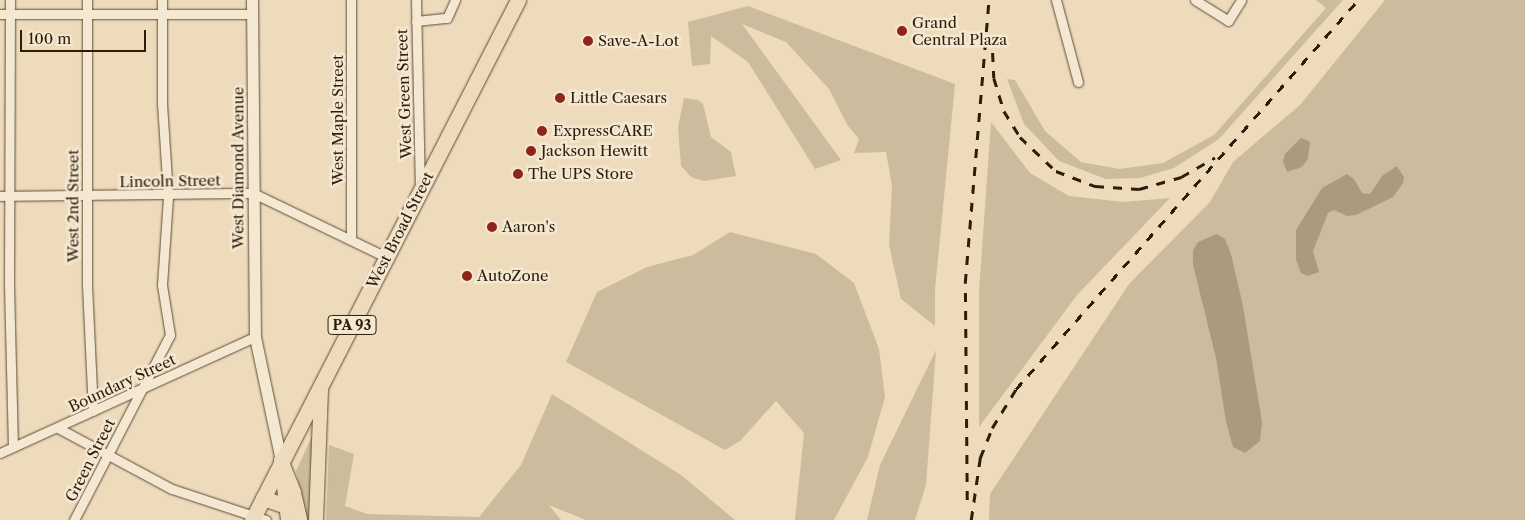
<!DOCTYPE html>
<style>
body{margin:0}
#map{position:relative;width:1525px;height:520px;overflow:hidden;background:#eedbbc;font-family:"Libre Caslon Text",serif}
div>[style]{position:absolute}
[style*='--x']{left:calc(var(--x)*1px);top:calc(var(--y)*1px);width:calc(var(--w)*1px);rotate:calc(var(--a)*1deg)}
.green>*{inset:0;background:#cdbb9e}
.water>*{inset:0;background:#ac9a7f}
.roads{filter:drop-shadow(0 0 1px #5d4c36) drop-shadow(0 0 1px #5d4c36)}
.minor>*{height:9px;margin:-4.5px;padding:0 4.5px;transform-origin:4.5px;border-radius:4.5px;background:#f4e8d3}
.tertiary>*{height:11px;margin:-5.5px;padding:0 5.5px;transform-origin:5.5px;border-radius:5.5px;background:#f4e8d3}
.primary>*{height:14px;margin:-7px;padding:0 7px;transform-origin:7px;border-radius:7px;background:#eedbbc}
.trunk>*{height:15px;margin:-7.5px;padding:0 7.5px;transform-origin:7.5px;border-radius:7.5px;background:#eedbbc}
.rail>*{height:2.5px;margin-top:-1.25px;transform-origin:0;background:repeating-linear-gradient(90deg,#2d1d0a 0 9px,transparent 0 18px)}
.dots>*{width:14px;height:14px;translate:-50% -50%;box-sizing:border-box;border:2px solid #f4e8d3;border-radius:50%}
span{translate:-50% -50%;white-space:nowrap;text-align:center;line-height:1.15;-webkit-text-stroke:5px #f4e8d3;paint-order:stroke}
.shield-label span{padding:1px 4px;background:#f4e8d3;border:1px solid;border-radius:4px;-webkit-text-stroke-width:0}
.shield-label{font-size:14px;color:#2d1d0a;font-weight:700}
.poi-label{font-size:15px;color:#2d1d0a}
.left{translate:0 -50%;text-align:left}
.street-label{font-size:15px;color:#2d1d0a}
.scale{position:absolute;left:20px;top:30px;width:126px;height:22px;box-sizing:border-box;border:2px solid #2d1d0a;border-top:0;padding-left:6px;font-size:15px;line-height:18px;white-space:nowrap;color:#2d1d0a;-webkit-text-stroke:4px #f4e8d3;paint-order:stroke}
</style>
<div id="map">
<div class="green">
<i style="clip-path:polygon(1316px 0,1343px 0,1219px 139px,1174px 168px,1140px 178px,1106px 179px,1059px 161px,1024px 124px,1007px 79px,1015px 80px,1045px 131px,1081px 162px,1119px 169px,1163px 163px,1214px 135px,1326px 8px)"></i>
<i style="clip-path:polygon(1385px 0,1525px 0,1525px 520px,989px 520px,990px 494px,1129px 284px,1210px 202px,1233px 162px,1300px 105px)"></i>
<i style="clip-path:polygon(748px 6px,955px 84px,935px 290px,935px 326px,901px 299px,889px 245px,892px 186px,886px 152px,854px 153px,859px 139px,848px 126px,829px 89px,786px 42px,742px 24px,841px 160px,815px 169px,748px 62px,711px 36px,710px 64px,692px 66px,688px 22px)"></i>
<i style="clip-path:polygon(684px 98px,698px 100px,703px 104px,711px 137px,731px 152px,736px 176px,704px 181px,691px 177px,681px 166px,678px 127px)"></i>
<i style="clip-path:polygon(991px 122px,1030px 173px,1069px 196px,1123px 202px,1170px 198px,1077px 295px,979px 427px,979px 291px)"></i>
<i style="clip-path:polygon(730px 232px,816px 254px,854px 283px,879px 349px,885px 397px,868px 457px,834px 520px,795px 520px,804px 433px,776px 401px,740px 441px,725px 450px,566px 362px,597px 292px,647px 267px,693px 255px)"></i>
<i style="clip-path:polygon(936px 350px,926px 485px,915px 520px,867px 520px,880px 465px)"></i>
<i style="clip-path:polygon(552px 394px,681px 475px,735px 520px,586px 520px,549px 505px,561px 520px,326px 520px,329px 445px,354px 454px,345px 506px,367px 514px,479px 517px,521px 465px)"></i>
<i style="clip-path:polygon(313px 434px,312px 520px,306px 520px,296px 471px)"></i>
</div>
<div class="water">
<i style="clip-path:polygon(1301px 138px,1310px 142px,1308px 159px,1302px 167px,1287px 172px,1283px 161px,1285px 154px)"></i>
<i style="clip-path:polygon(1397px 166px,1404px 177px,1403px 183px,1393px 197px,1356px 215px,1347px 216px,1334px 210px,1328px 213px,1313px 251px,1319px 272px,1308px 276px,1301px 273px,1296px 260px,1296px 230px,1322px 188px,1347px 174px,1354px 179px,1362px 193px,1370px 194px,1383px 175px)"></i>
<i style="clip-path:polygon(1217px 234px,1225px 239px,1231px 254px,1243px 306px,1262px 422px,1260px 441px,1245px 453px,1233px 447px,1226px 422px,1216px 358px,1193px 265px,1193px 250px,1198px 242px)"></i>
</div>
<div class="roads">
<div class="minor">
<i style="--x:10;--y:0;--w:285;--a:90.2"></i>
<i style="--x:9;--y:285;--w:162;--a:88.6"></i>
<i style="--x:87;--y:0;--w:285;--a:90"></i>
<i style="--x:87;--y:285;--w:126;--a:87.3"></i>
<i style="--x:351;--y:0;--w:240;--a:90"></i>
<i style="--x:416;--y:0;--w:187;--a:88.8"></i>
<i style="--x:1056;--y:0;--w:85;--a:75"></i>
<i style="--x:1195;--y:0;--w:39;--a:32"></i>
<i style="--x:1228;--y:21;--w:25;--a:-58"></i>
<i style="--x:0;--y:14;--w:252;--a:0"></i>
<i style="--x:416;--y:21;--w:31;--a:-6"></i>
<i style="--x:447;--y:18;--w:20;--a:-66"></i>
<i style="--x:0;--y:196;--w:253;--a:-0.7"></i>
<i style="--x:253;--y:193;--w:148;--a:25.7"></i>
<i style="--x:58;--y:428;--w:129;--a:28.2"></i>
<i style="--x:172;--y:489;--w:99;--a:18.3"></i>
<i style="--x:0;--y:453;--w:280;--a:-24.5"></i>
<i style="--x:74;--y:520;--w:208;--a:-62.6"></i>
<i style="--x:170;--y:335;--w:51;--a:-99.1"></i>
<i style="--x:162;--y:285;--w:89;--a:-86.1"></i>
<i style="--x:168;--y:196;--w:93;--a:-93.7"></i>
<i style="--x:162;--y:103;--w:103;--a:-90"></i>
</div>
<div class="tertiary">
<i style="--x:252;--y:0;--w:337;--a:89.5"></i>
<i style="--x:255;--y:337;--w:126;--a:78.1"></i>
</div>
<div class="primary">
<i style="--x:281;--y:460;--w:35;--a:68"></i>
<i style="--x:294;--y:493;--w:28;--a:77"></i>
<i style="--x:283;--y:479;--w:41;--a:83"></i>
<i style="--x:316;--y:520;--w:133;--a:-87.8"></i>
</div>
<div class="trunk">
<i style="--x:263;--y:498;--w:24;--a:19"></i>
<i style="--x:252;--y:520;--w:584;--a:-62.91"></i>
</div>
</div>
<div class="rail">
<i style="--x:992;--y:35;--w:43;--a:87.3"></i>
<i style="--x:994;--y:78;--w:34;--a:73"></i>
<i style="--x:1004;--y:111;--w:31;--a:58"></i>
<i style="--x:1020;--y:137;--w:50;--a:43.4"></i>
<i style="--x:1056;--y:171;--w:42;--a:21"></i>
<i style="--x:1095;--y:186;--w:44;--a:3.9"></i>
<i style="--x:1139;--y:189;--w:44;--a:-15.9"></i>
<i style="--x:1181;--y:177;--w:39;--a:-30"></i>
<i style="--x:967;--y:500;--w:217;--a:-90.5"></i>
<i style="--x:965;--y:283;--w:284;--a:-85.2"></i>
<i style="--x:971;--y:520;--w:63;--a:-81.7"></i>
<i style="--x:980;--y:458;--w:32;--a:-68"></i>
<i style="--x:992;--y:428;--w:46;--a:-58.4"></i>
<i style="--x:1016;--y:389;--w:518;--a:-48.68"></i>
</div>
<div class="dots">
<i style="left:902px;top:31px;background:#8f2418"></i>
<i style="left:588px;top:41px;background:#8f2418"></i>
<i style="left:560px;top:98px;background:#8f2418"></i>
<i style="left:542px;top:131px;background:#8f2418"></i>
<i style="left:531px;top:151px;background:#8f2418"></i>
<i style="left:518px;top:174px;background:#8f2418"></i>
<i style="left:492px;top:227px;background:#8f2418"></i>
<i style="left:467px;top:276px;background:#8f2418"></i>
</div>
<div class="shield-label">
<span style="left:352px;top:325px">PA 93</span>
</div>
<div class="poi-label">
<span class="left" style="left:912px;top:31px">Grand<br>Central Plaza</span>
<span class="left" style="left:598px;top:41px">Save-A-Lot</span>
<span class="left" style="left:570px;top:98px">Little Caesars</span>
<span class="left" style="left:553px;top:131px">ExpressCARE</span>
<span class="left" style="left:541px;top:151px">Jackson Hewitt</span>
<span class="left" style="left:528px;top:174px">The UPS Store</span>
<span class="left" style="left:502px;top:227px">Aaron's</span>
<span class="left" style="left:477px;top:276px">AutoZone</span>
</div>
<div class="street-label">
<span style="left:404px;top:94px;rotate:-92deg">West Green Street</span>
<span style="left:338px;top:120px;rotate:-90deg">West Maple Street</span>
<span style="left:238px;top:168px;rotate:-90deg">West Diamond Avenue</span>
<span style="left:170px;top:181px;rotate:-1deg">Lincoln Street</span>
<span style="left:73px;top:206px;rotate:-90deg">West 2nd Street</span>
<span style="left:400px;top:230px;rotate:-63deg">West Broad Street</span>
<span style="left:122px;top:383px;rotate:-25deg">Boundary Street</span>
<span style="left:90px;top:460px;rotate:-63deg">Green Street</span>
</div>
<div class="scale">100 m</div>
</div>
